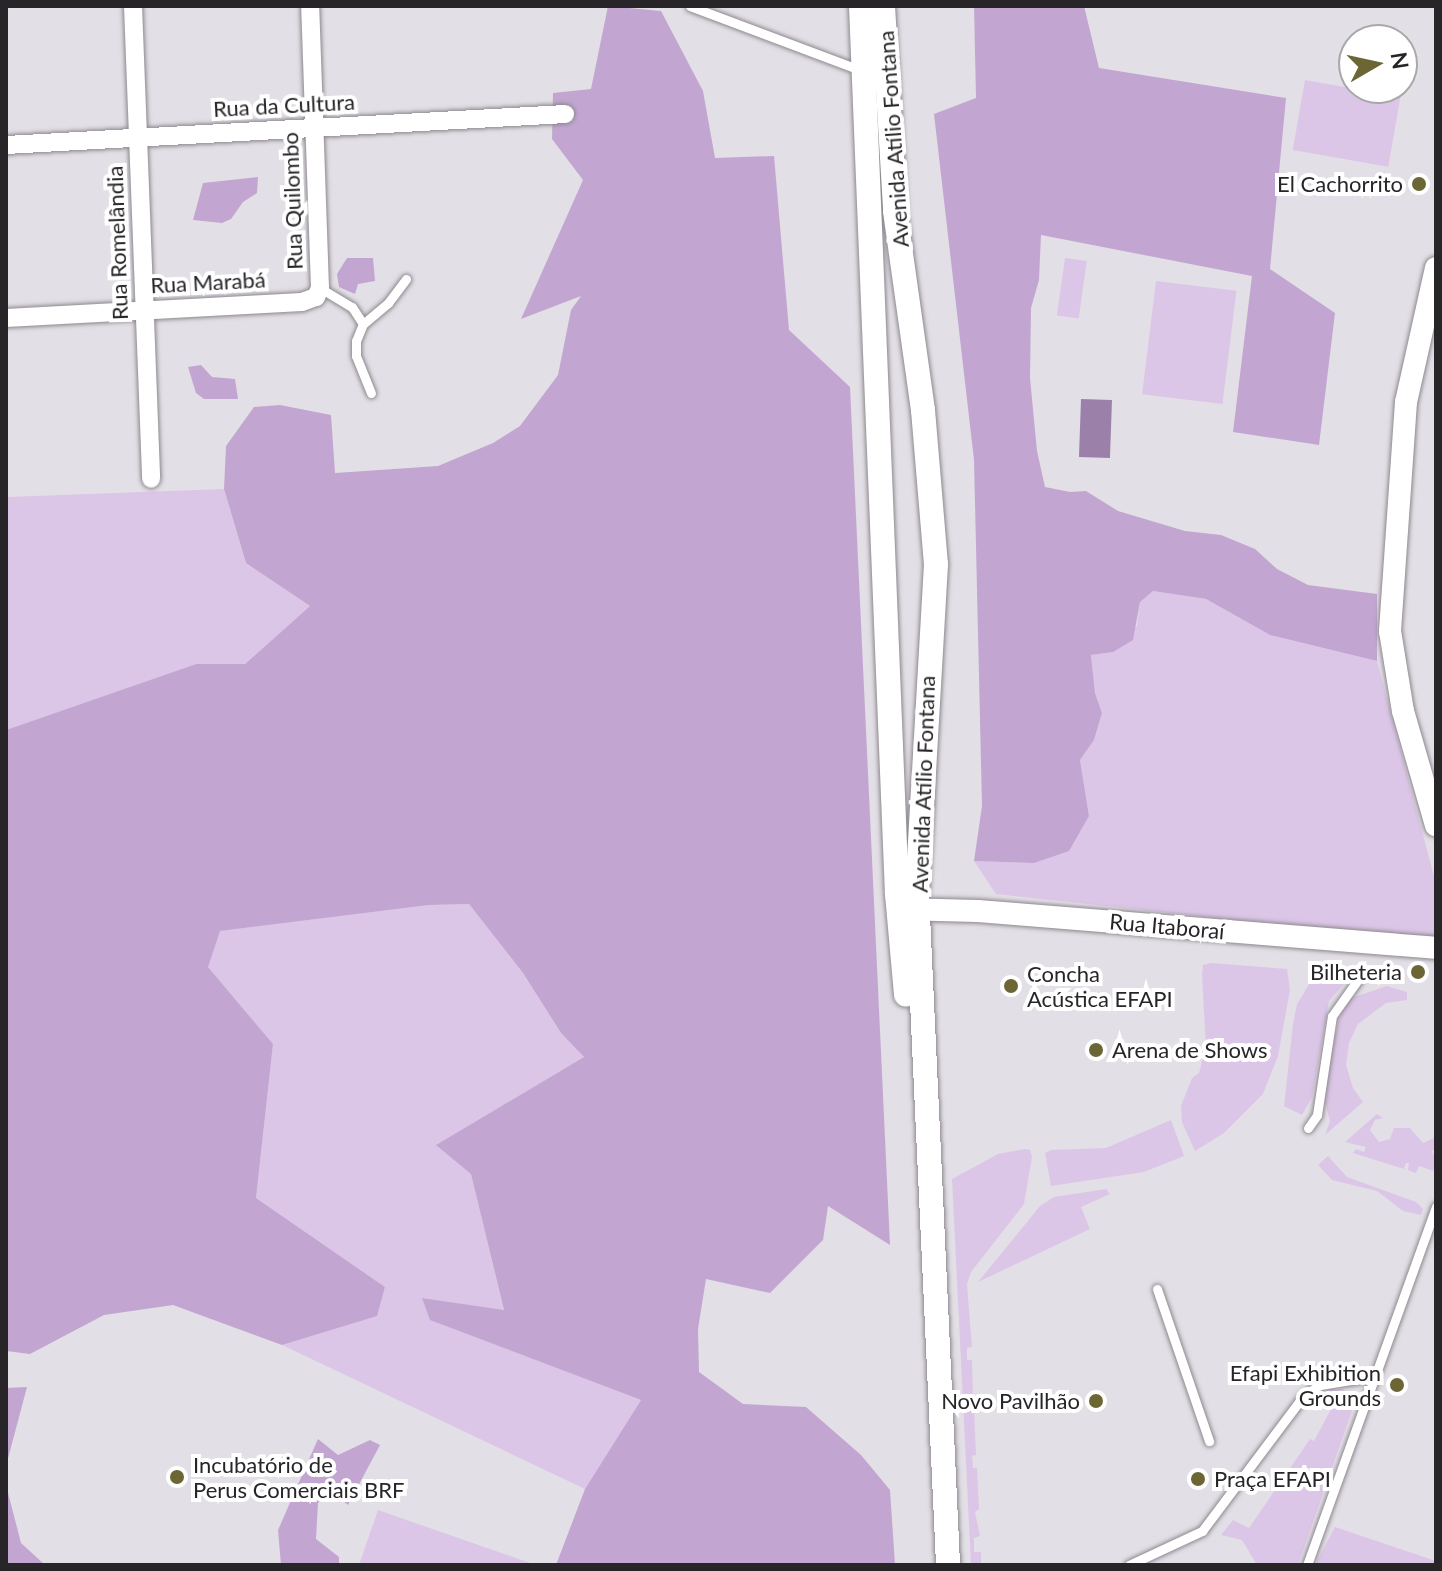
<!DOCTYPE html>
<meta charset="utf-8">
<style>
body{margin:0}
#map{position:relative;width:1442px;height:1571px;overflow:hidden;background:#e3dfe6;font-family:Lato,sans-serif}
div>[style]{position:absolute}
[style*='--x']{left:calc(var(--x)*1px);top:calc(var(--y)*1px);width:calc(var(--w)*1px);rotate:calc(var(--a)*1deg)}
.green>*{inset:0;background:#dcc6e8;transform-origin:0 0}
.forest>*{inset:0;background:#c2a6d1}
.water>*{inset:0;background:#9b81aa;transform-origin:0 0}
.roads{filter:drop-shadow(0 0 2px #8d898f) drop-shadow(0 0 2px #8d898f)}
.service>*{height:9px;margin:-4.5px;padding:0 4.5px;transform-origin:4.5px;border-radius:4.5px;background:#fff}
.minor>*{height:18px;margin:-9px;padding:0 9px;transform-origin:9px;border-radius:9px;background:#fff}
.tertiary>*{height:22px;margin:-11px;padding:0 11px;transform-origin:11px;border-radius:11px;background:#fff}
.secondary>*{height:24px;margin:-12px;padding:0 12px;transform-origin:12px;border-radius:12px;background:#fff}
.dots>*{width:22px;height:22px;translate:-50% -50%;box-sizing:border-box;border:4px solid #fff;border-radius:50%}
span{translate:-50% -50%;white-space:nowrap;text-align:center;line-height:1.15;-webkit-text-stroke:8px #fff;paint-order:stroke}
.street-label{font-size:22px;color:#272528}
.poi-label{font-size:22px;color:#272528}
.right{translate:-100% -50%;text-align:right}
.left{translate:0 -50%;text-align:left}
.frame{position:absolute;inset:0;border:8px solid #272528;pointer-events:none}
.north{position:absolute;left:1338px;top:24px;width:80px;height:80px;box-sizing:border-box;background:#fff;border:2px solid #a9a8a9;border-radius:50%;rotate:81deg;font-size:22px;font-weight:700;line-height:32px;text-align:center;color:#272528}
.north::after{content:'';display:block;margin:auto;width:28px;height:36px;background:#6b6633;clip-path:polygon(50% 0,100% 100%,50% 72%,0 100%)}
</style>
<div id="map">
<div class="green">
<i style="left:1305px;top:80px;width:97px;height:71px;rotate:10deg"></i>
<i style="left:1065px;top:258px;width:22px;height:58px;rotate:8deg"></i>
<i style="left:1156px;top:281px;width:81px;height:114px;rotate:7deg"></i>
<i style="clip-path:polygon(224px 489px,246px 563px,310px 606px,245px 664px,196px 664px,6px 730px,6px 497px)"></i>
<i style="clip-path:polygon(1153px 591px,1206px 599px,1270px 635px,1377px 661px,1436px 884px,1436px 938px,1429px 941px,996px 894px,974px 861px,1034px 863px,1089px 816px,1080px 760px,1094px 740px,1102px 713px,1095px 693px,1091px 655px,1113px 652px,1137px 626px,1140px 602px)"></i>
<i style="clip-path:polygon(469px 904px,523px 973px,561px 1033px,584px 1057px,437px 1145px,471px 1173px,504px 1311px,423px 1298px,431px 1320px,641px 1400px,585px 1489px,282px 1345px,376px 1316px,385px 1287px,256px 1198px,273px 1044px,208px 967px,219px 931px,429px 905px)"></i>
<i style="clip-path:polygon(1211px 963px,1287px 969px,1290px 990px,1278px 1056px,1263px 1094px,1224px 1133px,1195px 1151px,1182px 1122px,1181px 1106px,1192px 1078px,1199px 1073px,1206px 1047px,1202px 975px,1203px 965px)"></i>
<i style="clip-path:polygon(1325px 975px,1342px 978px,1344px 984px,1329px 1001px,1312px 1097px,1302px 1115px,1284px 1106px,1293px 1024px,1297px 1004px,1310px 983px)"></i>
<i style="clip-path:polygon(1387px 986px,1407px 992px,1407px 1000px,1386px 1003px,1358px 1024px,1349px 1043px,1346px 1065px,1353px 1088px,1363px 1102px,1325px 1135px,1330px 1121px,1324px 1098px,1326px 1075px,1341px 1010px,1348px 999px)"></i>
<i style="clip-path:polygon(1377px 1114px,1383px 1118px,1375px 1120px,1370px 1130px,1379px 1142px,1390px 1139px,1394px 1128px,1410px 1128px,1423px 1143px,1436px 1137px,1436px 1149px,1432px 1151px,1436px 1162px,1433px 1171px,1419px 1166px,1416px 1173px,1408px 1170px,1409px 1163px,1406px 1163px,1404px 1169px,1353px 1153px,1356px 1149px,1364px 1152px,1366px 1147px,1345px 1142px)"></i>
<i style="clip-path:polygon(1171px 1120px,1184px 1156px,1144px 1172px,1051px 1186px,1045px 1153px,1051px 1150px,1106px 1148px)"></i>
<i style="clip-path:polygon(1025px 1149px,1030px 1150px,1032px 1157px,1024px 1204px,971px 1272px,967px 1284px,972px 1347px,967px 1348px,967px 1360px,972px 1360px,973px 1398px,969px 1399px,970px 1410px,974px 1410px,976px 1455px,972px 1456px,973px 1468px,977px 1468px,979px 1509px,975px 1512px,980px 1536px,974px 1538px,974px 1552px,981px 1552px,981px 1565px,971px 1565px,952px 1179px,998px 1154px)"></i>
<i style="clip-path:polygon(1328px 1156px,1347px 1177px,1416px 1202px,1423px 1209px,1421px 1215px,1403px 1211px,1377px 1191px,1332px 1180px,1318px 1165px)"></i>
<i style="clip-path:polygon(1106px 1189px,1110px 1194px,1081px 1207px,1090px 1229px,978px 1282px,1040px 1206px,1054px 1197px)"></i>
<i style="clip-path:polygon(1330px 1389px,1343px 1389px,1355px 1402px,1298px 1565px,1257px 1565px,1242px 1540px,1221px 1535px,1233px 1520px,1249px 1528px,1310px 1439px,1314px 1441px,1337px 1398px,1324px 1392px)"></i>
<i style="clip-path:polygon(378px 1510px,536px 1565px,359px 1565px)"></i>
<i style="clip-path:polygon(1335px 1527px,1436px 1561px,1436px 1565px,1315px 1565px)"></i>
</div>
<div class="forest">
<i style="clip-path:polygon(608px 6px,661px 11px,703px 91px,715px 158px,774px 156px,789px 330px,850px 387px,890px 1245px,828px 1206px,823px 1240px,770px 1293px,706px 1279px,698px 1329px,699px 1372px,743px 1404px,806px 1407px,861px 1455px,890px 1490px,895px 1565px,556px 1565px,585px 1489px,641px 1400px,430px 1320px,422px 1298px,504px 1310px,471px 1174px,436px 1145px,584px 1057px,561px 1033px,523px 973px,469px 904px,429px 905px,220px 931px,208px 967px,273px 1044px,256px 1198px,385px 1287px,377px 1316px,282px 1345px,173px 1305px,104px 1315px,30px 1354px,6px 1351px,6px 730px,196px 664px,245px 664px,310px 606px,246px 563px,224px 489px,226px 446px,254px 407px,280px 405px,331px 415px,335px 473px,438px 466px,493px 443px,520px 426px,558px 375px,571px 310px,581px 296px,521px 319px,583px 180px,552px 139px,553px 93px,591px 89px)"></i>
<i style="clip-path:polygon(974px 6px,1084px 6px,1099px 68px,1286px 98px,1270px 269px,1335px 313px,1319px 445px,1233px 432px,1252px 276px,1041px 235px,1039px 280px,1031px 308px,1030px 378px,1037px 451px,1045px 487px,1070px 492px,1086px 491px,1118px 511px,1185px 531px,1221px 535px,1255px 549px,1277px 569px,1308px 585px,1377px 594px,1377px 661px,1270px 635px,1206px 599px,1153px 591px,1140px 602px,1133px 640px,1113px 652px,1091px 655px,1095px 693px,1102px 713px,1094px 740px,1080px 760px,1089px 816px,1069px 851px,1034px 863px,974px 861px,982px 806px,974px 460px,934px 114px,976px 98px)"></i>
<i style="clip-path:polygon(258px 177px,257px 193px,243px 202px,231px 219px,222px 223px,193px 220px,203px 183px)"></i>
<i style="clip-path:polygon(347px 258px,373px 258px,375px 281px,358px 284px,355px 294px,339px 287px,337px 274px)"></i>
<i style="clip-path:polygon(201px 365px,212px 377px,235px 379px,238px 399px,204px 399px,196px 393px,188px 367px)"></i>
<i style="clip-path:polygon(27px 1387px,6px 1466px,6px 1388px)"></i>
<i style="clip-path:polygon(318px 1439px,338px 1455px,370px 1440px,380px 1445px,348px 1505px,329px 1490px,318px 1503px,316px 1539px,339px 1557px,339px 1565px,281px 1565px,278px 1530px)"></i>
<i style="clip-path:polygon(6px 1485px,21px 1543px,45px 1565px,6px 1565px)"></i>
</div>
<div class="water">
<i style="left:1081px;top:399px;width:31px;height:58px;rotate:2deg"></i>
</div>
<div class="roads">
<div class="service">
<i style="--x:690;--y:6;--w:185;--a:20.6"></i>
<i style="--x:320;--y:288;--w:37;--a:31"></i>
<i style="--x:352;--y:307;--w:20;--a:57"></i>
<i style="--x:371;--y:393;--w:40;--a:-112"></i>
<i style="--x:356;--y:356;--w:15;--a:-90"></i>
<i style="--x:356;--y:341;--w:18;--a:-68"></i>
<i style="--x:363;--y:324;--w:33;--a:-40"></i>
<i style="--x:388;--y:303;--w:30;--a:-53"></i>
<i style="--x:1308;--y:1128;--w:16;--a:-55"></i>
<i style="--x:1317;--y:1115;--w:100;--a:-81.4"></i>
<i style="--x:1332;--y:1016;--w:52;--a:-54.5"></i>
<i style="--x:1157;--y:1289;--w:161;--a:71.1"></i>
<i style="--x:1129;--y:1565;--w:81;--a:-25"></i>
<i style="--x:1202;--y:1531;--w:170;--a:-53.1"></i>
<i style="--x:1304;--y:1395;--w:19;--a:-32"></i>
<i style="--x:1320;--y:1385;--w:56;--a:-9.3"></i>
<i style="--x:1307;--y:1565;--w:381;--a:-70.2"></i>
</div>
<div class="minor">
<i style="--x:133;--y:6;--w:473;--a:87.8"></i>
<i style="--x:6;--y:145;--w:560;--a:-3.17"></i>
<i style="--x:6;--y:318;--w:296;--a:-3.1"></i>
<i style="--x:302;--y:302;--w:15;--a:-20"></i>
<i style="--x:316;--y:297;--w:10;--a:-66"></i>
<i style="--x:320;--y:288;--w:282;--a:-92"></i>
</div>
<div class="tertiary">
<i style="--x:1436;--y:268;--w:137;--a:102.6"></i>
<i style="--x:1406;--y:402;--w:230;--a:94"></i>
<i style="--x:1390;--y:631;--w:81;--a:80.8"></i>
<i style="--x:1403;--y:711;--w:119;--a:73.9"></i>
<i style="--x:899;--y:909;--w:79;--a:1.5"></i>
<i style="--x:978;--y:911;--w:459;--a:4.6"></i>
</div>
<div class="secondary">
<i style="--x:861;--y:6;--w:889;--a:87.68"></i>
<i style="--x:897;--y:894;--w:101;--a:84.9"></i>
<i style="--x:883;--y:6;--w:205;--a:86.6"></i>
<i style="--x:895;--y:211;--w:201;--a:82"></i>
<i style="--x:923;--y:410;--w:155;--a:85.2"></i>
<i style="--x:936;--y:564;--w:331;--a:93.3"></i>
<i style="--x:917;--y:894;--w:672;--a:87.35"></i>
</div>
</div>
<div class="dots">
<i style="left:1419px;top:184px;background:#6b6633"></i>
<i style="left:1418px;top:972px;background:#6b6633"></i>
<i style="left:1011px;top:986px;background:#6b6633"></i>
<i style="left:1096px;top:1050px;background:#6b6633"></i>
<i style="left:1397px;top:1385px;background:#6b6633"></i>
<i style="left:1096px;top:1401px;background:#6b6633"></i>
<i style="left:177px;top:1477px;background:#6b6633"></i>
<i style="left:1198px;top:1479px;background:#6b6633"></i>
</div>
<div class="street-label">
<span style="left:284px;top:105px;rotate:-3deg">Rua da Cultura</span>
<span style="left:893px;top:139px;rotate:-94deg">Avenida Atílio Fontana</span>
<span style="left:292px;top:201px;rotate:-92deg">Rua Quilombo</span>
<span style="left:117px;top:243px;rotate:-92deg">Rua Romelândia</span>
<span style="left:208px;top:282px;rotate:-3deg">Rua Marabá</span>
<span style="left:923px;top:784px;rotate:-88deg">Avenida Atílio Fontana</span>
<span style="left:1167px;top:926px;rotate:5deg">Rua Itaboraí</span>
</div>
<div class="poi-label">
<span class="right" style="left:1403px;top:184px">El Cachorrito</span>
<span class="right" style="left:1402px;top:972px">Bilheteria</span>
<span class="left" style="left:1027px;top:986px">Concha<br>Acústica EFAPI</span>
<span class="left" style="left:1112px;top:1050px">Arena de Shows</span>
<span class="right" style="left:1381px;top:1385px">Efapi Exhibition<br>Grounds</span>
<span class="right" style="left:1080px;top:1401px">Novo Pavilhão</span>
<span class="left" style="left:193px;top:1477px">Incubatório de<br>Perus Comerciais BRF</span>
<span class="left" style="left:1214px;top:1479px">Praça EFAPI</span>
</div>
<div class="frame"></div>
<div class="north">N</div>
</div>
